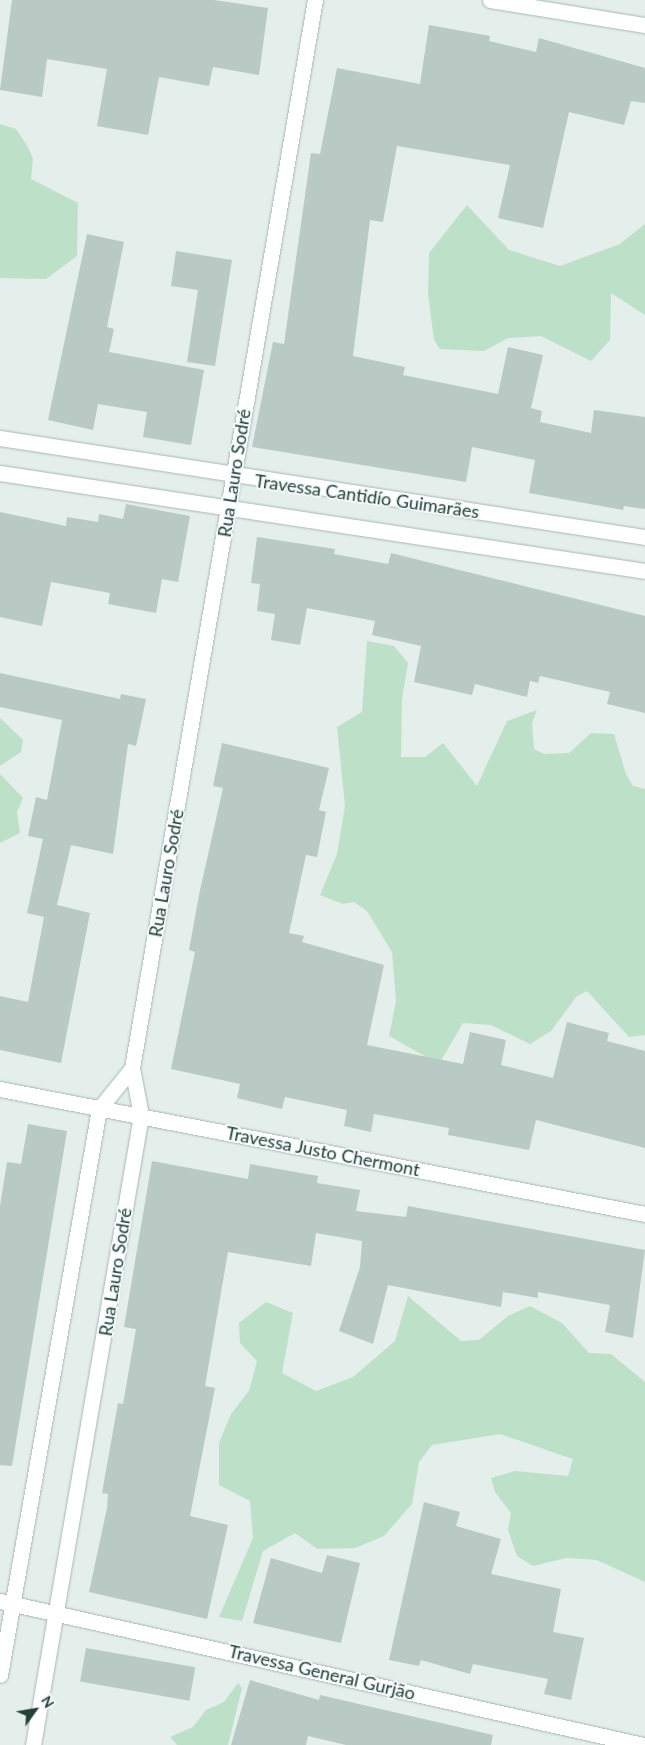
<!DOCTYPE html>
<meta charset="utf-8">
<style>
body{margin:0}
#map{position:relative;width:645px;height:1745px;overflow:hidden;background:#e4eeeb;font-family:Lato,sans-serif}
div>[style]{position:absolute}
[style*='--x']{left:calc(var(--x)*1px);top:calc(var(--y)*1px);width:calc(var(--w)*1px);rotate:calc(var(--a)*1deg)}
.green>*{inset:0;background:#bde0c9}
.building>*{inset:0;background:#b9c9c4;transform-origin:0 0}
.roads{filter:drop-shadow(0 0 1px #a6b7b3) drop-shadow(0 0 1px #a6b7b3)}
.minor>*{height:15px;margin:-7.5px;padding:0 7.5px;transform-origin:7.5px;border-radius:7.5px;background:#fff}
span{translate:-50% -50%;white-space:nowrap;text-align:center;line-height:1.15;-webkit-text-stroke:4px #f5faf8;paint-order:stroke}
.street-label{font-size:18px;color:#23413b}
.north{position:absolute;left:10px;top:1685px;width:50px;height:50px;-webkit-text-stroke:4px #f5faf8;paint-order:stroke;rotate:58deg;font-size:14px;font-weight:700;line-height:20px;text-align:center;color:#23413b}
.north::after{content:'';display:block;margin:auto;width:18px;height:22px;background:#23413b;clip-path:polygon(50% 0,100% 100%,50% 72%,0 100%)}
</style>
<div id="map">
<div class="green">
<i style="clip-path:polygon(0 124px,16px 129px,28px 147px,33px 159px,31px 179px,78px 203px,77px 256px,46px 279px,0 278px)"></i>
<i style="clip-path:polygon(467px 205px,509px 250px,560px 266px,620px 244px,645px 224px,645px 315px,611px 293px,610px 340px,591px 361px,541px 336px,508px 338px,484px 351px,440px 349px,434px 340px,428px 294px,429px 253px)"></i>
<i style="clip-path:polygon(367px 641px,394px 646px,408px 663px,402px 699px,401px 757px,425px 757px,443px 743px,477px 786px,507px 721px,537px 710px,532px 723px,534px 749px,544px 754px,569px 753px,591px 733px,614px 734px,626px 774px,633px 786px,645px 789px,645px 1035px,629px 1037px,587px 991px,576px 997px,551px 1031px,530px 1044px,491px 1025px,463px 1023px,439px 1064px,389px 1036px,396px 1001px,392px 952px,367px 911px,354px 902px,343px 904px,320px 895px,337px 854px,345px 806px,337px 727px,362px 712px)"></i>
<i style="clip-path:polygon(0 718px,23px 740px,21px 752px,0 766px)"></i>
<i style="clip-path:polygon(0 774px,23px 798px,17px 812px,20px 833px,0 843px)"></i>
<i style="clip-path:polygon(408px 1296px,461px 1341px,479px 1340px,508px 1316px,530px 1306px,562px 1323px,589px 1353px,611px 1354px,645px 1382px,645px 1582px,597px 1560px,566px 1558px,533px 1566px,517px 1556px,508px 1530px,511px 1513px,495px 1492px,491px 1478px,515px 1471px,568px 1476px,573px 1459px,500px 1434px,432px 1445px,419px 1462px,412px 1504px,384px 1536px,355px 1548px,317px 1549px,295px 1533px,263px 1551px,242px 1621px,219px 1617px,253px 1538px,250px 1501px,219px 1485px,219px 1443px,231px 1414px,249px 1391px,257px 1361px,240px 1343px,239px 1323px,266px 1302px,293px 1313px,282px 1373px,316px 1391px,353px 1377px,395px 1341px)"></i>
<i style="clip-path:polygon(238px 1683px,242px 1688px,228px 1745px,177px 1745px,170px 1737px,193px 1727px,206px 1710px,224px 1702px)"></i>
</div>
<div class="building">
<i style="clip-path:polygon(12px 0,214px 0,268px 8px,259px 75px,213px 67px,209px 86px,159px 77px,148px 135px,97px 126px,107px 69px,47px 59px,42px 97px,0 90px)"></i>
<i style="clip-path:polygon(429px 25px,490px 36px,489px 41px,536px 52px,539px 38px,645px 68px,645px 103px,631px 101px,624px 125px,569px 112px,543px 228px,498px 218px,510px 165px,397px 146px,383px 222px,370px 220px,353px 356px,405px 367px,403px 375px,498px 394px,508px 347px,543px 355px,531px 408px,542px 411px,540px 422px,591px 433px,594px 410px,645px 417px,645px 509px,624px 506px,623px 510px,529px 493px,535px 460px,472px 447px,466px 482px,252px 447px,273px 342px,284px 344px,311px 153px,320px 154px,337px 68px,420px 84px)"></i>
<i style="clip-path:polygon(87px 234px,124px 242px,107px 327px,114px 329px,109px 352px,204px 370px,191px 445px,143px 437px,147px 412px,98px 404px,93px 430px,48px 420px)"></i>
<i style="clip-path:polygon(176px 251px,232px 260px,215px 366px,187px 362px,198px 290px,171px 286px)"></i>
<i style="clip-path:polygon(126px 504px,190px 516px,178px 582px,162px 579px,156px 613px,108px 604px,110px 593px,51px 582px,42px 626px,0 617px,0 512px,66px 526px,67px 517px,98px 522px,99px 514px,123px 519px)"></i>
<i style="clip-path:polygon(257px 537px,335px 549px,334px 554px,388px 564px,391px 553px,645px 616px,645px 713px,607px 704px,610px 692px,540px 676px,538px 683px,530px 681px,527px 697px,475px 684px,472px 695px,414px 682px,421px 646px,372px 635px,375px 621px,307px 608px,300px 645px,271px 640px,275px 614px,257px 611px,260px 584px,251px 583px)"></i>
<i style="clip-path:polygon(0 673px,120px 699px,121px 694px,146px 699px,136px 746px,128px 744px,113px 854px,71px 845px,57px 905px,90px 913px,61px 1063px,0 1050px,0 996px,28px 1002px,44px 917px,27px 913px,43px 839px,28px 836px,36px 797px,47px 800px,62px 720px,0 707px)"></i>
<i style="clip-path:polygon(222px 743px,329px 768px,319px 810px,326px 812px,317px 857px,306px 855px,289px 933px,304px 936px,302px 942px,384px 965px,367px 1045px,463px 1064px,470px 1032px,506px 1040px,501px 1065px,553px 1078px,567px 1022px,609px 1033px,607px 1041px,645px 1051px,645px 1148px,536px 1120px,529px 1150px,448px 1135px,449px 1128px,374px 1114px,371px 1132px,344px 1126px,347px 1110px,285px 1097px,282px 1109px,237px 1098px,240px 1084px,171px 1069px,195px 952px,189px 950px,199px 895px,223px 788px,213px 786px)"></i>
<i style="clip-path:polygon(28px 1124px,67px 1131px,12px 1466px,0 1465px,0 1206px,7px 1162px,21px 1164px)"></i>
<i style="clip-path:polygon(152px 1161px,248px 1179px,250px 1164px,318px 1176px,317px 1183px,360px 1190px,356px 1211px,406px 1217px,408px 1206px,645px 1250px,633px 1338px,605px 1332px,610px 1305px,538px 1292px,538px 1298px,503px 1292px,501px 1307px,388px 1285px,373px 1344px,339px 1331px,360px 1267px,362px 1241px,316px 1233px,311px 1266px,228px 1252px,205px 1386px,215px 1388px,190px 1516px,228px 1525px,207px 1619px,89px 1592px,107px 1508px,108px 1494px,102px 1493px,118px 1403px,123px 1404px,136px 1329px,124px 1327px)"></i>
<i style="clip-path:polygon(424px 1502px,460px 1512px,456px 1526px,501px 1539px,491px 1574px,561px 1589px,553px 1632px,584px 1638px,571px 1700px,544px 1694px,548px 1679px,473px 1664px,470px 1674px,421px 1660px,419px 1666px,389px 1660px)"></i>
<i style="clip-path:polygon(327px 1555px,360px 1563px,341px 1643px,253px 1623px,271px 1558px,322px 1573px)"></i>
<i style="left:86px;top:1648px;width:111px;height:34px;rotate:10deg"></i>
<i style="clip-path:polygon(250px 1680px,319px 1700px,320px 1695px,493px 1735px,491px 1745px,346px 1745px,308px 1736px,306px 1745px,231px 1745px)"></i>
</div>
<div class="roads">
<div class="minor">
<i style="--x:490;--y:0;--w:157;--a:9.2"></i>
<i style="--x:0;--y:438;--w:653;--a:8.73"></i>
<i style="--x:0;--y:473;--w:652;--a:8.64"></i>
<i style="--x:0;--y:1089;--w:657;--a:10.97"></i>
<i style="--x:0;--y:1601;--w:659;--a:12.62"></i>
<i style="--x:0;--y:1675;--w:575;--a:-80.08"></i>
<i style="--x:99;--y:1109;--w:53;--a:-51.2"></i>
<i style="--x:33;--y:1745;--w:639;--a:-80.27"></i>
<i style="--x:141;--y:1115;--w:48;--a:-100.8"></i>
<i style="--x:132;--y:1068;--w:1084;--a:-80.28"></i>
</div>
</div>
<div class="street-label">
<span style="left:234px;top:473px;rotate:-81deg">Rua Lauro Sodré</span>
<span style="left:367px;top:496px;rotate:8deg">Travessa Cantidío Guimarães</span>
<span style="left:166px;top:873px;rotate:-80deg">Rua Lauro Sodré</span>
<span style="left:323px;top:1151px;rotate:11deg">Travessa Justo Chermont</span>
<span style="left:115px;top:1272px;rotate:-81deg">Rua Lauro Sodré</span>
<span style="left:322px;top:1672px;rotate:13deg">Travessa General Gurjão</span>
</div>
<div class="north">N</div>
</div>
